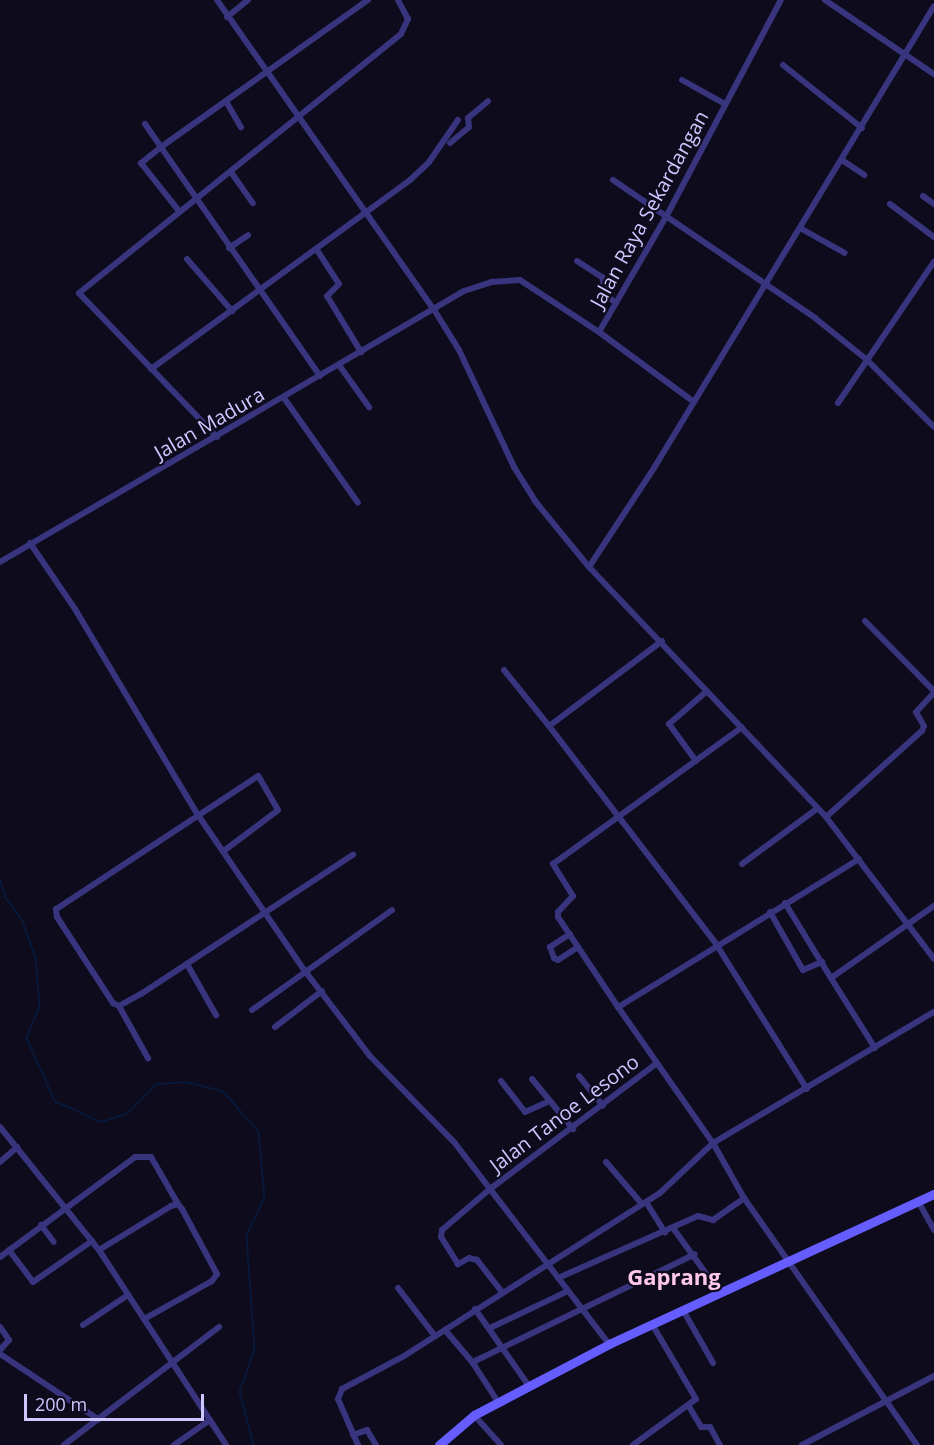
<!DOCTYPE html>
<style>
body{margin:0}
#map{position:relative;width:934px;height:1445px;overflow:hidden;background:#0e0b1d;font-family:"Open Sans",sans-serif}
div>[style]{position:absolute}
[style*='--x']{left:calc(var(--x)*1px);top:calc(var(--y)*1px);width:calc(var(--w)*1px);rotate:calc(var(--a)*1deg)}
.stream>*{height:1.5px;margin:-0.75px;padding:0 0.75px;transform-origin:0.75px;border-radius:0.75px;background:#071839}
.minor>*{height:6px;margin:-3px;padding:0 3px;transform-origin:3px;border-radius:3px;background:#38347d}
.secondary>*{height:9px;margin:-4.5px;padding:0 4.5px;transform-origin:4.5px;border-radius:4.5px;background:#655dff}
span{translate:-50% -50%;white-space:nowrap;text-align:center;line-height:1.15;-webkit-text-stroke:4.5px #0e0b1d;paint-order:stroke}
.street-label{font-size:20px;color:#cec6ff}
.quarter-label{font-size:22px;color:#ffc8ea;font-weight:700}
.scale{position:absolute;left:24px;top:1394px;width:180px;height:27px;box-sizing:border-box;border:3px solid #cec6ff;border-top:0;padding-left:8px;font-size:18px;line-height:21px;white-space:nowrap;color:#cec6ff;-webkit-text-stroke:4px #0e0b1d;paint-order:stroke}
</style>
<div id="map">
<div class="stream">
<i style="--x:0;--y:879;--w:20;--a:72"></i>
<i style="--x:6;--y:898;--w:26;--a:53"></i>
<i style="--x:22;--y:919;--w:41;--a:70.3"></i>
<i style="--x:36;--y:958;--w:48;--a:85.2"></i>
<i style="--x:40;--y:1006;--w:35;--a:112"></i>
<i style="--x:27;--y:1038;--w:69;--a:66"></i>
<i style="--x:55;--y:1101;--w:51;--a:24.5"></i>
<i style="--x:101;--y:1122;--w:28;--a:-18"></i>
<i style="--x:128;--y:1113;--w:41;--a:-45"></i>
<i style="--x:157;--y:1084;--w:29;--a:-4"></i>
<i style="--x:186;--y:1082;--w:38;--a:14"></i>
<i style="--x:223;--y:1091;--w:55;--a:48.7"></i>
<i style="--x:259;--y:1132;--w:65;--a:84.7"></i>
<i style="--x:265;--y:1197;--w:43;--a:114.8"></i>
<i style="--x:247;--y:1236;--w:114;--a:86"></i>
<i style="--x:255;--y:1350;--w:45;--a:109.7"></i>
<i style="--x:240;--y:1392;--w:55;--a:75.2"></i>
</div>
<div class="minor">
<i style="--x:217;--y:0;--w:376;--a:55"></i>
<i style="--x:433;--y:308;--w:49;--a:58.2"></i>
<i style="--x:459;--y:350;--w:129;--a:64.8"></i>
<i style="--x:514;--y:467;--w:40;--a:58"></i>
<i style="--x:535;--y:501;--w:85;--a:50.7"></i>
<i style="--x:589;--y:567;--w:344;--a:46.5"></i>
<i style="--x:826;--y:817;--w:178;--a:52.7"></i>
<i style="--x:825;--y:0;--w:132;--a:34.2"></i>
<i style="--x:227;--y:17;--w:27;--a:-39"></i>
<i style="--x:783;--y:65;--w:101;--a:38.6"></i>
<i style="--x:682;--y:80;--w:49;--a:29.2"></i>
<i style="--x:227;--y:103;--w:28;--a:60"></i>
<i style="--x:145;--y:124;--w:28;--a:55"></i>
<i style="--x:161;--y:147;--w:26;--a:141"></i>
<i style="--x:141;--y:163;--w:61;--a:51.6"></i>
<i style="--x:450;--y:143;--w:25;--a:-40"></i>
<i style="--x:469;--y:127;--w:9;--a:-96"></i>
<i style="--x:468;--y:118;--w:26;--a:-40"></i>
<i style="--x:842;--y:160;--w:27;--a:34"></i>
<i style="--x:231;--y:172;--w:38;--a:55"></i>
<i style="--x:613;--y:180;--w:245;--a:34.3"></i>
<i style="--x:815;--y:318;--w:65;--a:38.8"></i>
<i style="--x:866;--y:359;--w:96;--a:45"></i>
<i style="--x:923;--y:196;--w:14;--a:36"></i>
<i style="--x:890;--y:204;--w:55;--a:36.9"></i>
<i style="--x:800;--y:228;--w:51;--a:29.1"></i>
<i style="--x:229;--y:248;--w:23;--a:-34"></i>
<i style="--x:317;--y:250;--w:40;--a:57.1"></i>
<i style="--x:339;--y:284;--w:17;--a:135"></i>
<i style="--x:327;--y:296;--w:66;--a:58.7"></i>
<i style="--x:187;--y:259;--w:69;--a:49.1"></i>
<i style="--x:577;--y:261;--w:30;--a:33"></i>
<i style="--x:602;--y:277;--w:18;--a:77"></i>
<i style="--x:606;--y:295;--w:13;--a:39"></i>
<i style="--x:599;--y:332;--w:118;--a:36.4"></i>
<i style="--x:339;--y:365;--w:52;--a:54.5"></i>
<i style="--x:151;--y:369;--w:321;--a:-36.1"></i>
<i style="--x:410;--y:180;--w:26;--a:-43"></i>
<i style="--x:429;--y:162;--w:51;--a:-55.4"></i>
<i style="--x:320;--y:376;--w:279;--a:-124.8"></i>
<i style="--x:161;--y:147;--w:254;--a:-35.4"></i>
<i style="--x:284;--y:398;--w:128;--a:54.8"></i>
<i style="--x:838;--y:403;--w:171;--a:-55.8"></i>
<i style="--x:217;--y:437;--w:199;--a:-133.8"></i>
<i style="--x:79;--y:293;--w:413;--a:-38.8"></i>
<i style="--x:401;--y:34;--w:17;--a:-65"></i>
<i style="--x:408;--y:19;--w:21;--a:-118"></i>
<i style="--x:30;--y:543;--w:80;--a:55.7"></i>
<i style="--x:75;--y:609;--w:240;--a:59.2"></i>
<i style="--x:198;--y:815;--w:189;--a:55.6"></i>
<i style="--x:305;--y:971;--w:107;--a:52.6"></i>
<i style="--x:370;--y:1056;--w:120;--a:45.7"></i>
<i style="--x:454;--y:1142;--w:255;--a:52.5"></i>
<i style="--x:0;--y:562;--w:537;--a:-30.29"></i>
<i style="--x:464;--y:291;--w:28;--a:-18"></i>
<i style="--x:491;--y:282;--w:29;--a:-4"></i>
<i style="--x:520;--y:280;--w:95;--a:33.4"></i>
<i style="--x:599;--y:332;--w:135;--a:-59.8"></i>
<i style="--x:667;--y:215;--w:243;--a:-62.1"></i>
<i style="--x:589;--y:567;--w:118;--a:-56.7"></i>
<i style="--x:654;--y:468;--w:540;--a:-58.78"></i>
<i style="--x:865;--y:621;--w:98;--a:45.4"></i>
<i style="--x:662;--y:641;--w:141;--a:143"></i>
<i style="--x:549;--y:726;--w:275;--a:52.5"></i>
<i style="--x:716;--y:944;--w:171;--a:57.9"></i>
<i style="--x:504;--y:670;--w:72;--a:51.2"></i>
<i style="--x:696;--y:761;--w:46;--a:-126.1"></i>
<i style="--x:669;--y:724;--w:50;--a:-41"></i>
<i style="--x:826;--y:817;--w:129;--a:-41.9"></i>
<i style="--x:922;--y:731;--w:5;--a:-68"></i>
<i style="--x:924;--y:726;--w:16;--a:-120"></i>
<i style="--x:916;--y:712;--w:26;--a:-47"></i>
<i style="--x:225;--y:850;--w:66;--a:-37"></i>
<i style="--x:278;--y:810;--w:39;--a:-120"></i>
<i style="--x:258;--y:776;--w:242;--a:146.6"></i>
<i style="--x:56;--y:909;--w:8;--a:83"></i>
<i style="--x:57;--y:917;--w:103;--a:56.9"></i>
<i style="--x:113;--y:1003;--w:7;--a:27"></i>
<i style="--x:119;--y:1006;--w:25;--a:-29"></i>
<i style="--x:141;--y:994;--w:254;--a:-33.3"></i>
<i style="--x:859;--y:859;--w:283;--a:148.4"></i>
<i style="--x:618;--y:1007;--w:166;--a:55.1"></i>
<i style="--x:713;--y:1143;--w:63;--a:60.6"></i>
<i style="--x:744;--y:1198;--w:302;--a:55"></i>
<i style="--x:742;--y:864;--w:94;--a:-36.4"></i>
<i style="--x:785;--y:903;--w:88;--a:58.5"></i>
<i style="--x:770;--y:912;--w:67;--a:60.4"></i>
<i style="--x:803;--y:970;--w:21;--a:-23"></i>
<i style="--x:570;--y:934;--w:24;--a:147"></i>
<i style="--x:550;--y:947;--w:12;--a:70"></i>
<i style="--x:554;--y:958;--w:4;--a:27"></i>
<i style="--x:558;--y:960;--w:24;--a:-33"></i>
<i style="--x:187;--y:964;--w:59;--a:60.4"></i>
<i style="--x:119;--y:1006;--w:60;--a:60.9"></i>
<i style="--x:618;--y:1007;--w:108;--a:-123.7"></i>
<i style="--x:558;--y:917;--w:5;--a:-90"></i>
<i style="--x:558;--y:912;--w:22;--a:-47"></i>
<i style="--x:573;--y:896;--w:38;--a:-122"></i>
<i style="--x:553;--y:864;--w:233;--a:-35.9"></i>
<i style="--x:252;--y:1010;--w:172;--a:-35.5"></i>
<i style="--x:275;--y:1027;--w:59;--a:-37.5"></i>
<i style="--x:875;--y:1048;--w:83;--a:-122.2"></i>
<i style="--x:831;--y:978;--w:126;--a:-35"></i>
<i style="--x:579;--y:1076;--w:38;--a:51"></i>
<i style="--x:532;--y:1079;--w:65;--a:50.6"></i>
<i style="--x:501;--y:1081;--w:39;--a:52"></i>
<i style="--x:525;--y:1112;--w:27;--a:-24"></i>
<i style="--x:0;--y:1127;--w:158;--a:51.2"></i>
<i style="--x:99;--y:1250;--w:233;--a:56.9"></i>
<i style="--x:0;--y:1162;--w:23;--a:-41"></i>
<i style="--x:606;--y:1162;--w:55;--a:49.4"></i>
<i style="--x:918;--y:1201;--w:33;--a:61"></i>
<i style="--x:646;--y:1202;--w:36;--a:58"></i>
<i style="--x:41;--y:1225;--w:21;--a:53"></i>
<i style="--x:673;--y:1228;--w:80;--a:54.1"></i>
<i style="--x:9;--y:1250;--w:40;--a:53"></i>
<i style="--x:33;--y:1282;--w:72;--a:-34.8"></i>
<i style="--x:99;--y:1250;--w:84;--a:-31.4"></i>
<i style="--x:171;--y:1206;--w:7;--a:-16"></i>
<i style="--x:178;--y:1204;--w:6;--a:51"></i>
<i style="--x:182;--y:1209;--w:74;--a:61.7"></i>
<i style="--x:217;--y:1274;--w:9;--a:126"></i>
<i style="--x:212;--y:1281;--w:78;--a:150.8"></i>
<i style="--x:0;--y:1257;--w:168;--a:-36.5"></i>
<i style="--x:135;--y:1157;--w:16;--a:0"></i>
<i style="--x:151;--y:1157;--w:54;--a:60.1"></i>
<i style="--x:558;--y:1278;--w:153;--a:-23.9"></i>
<i style="--x:698;--y:1216;--w:16;--a:15"></i>
<i style="--x:713;--y:1220;--w:38;--a:-35"></i>
<i style="--x:398;--y:1288;--w:61;--a:52.4"></i>
<i style="--x:502;--y:1292;--w:41;--a:-128"></i>
<i style="--x:477;--y:1260;--w:8;--a:-166"></i>
<i style="--x:469;--y:1258;--w:13;--a:151"></i>
<i style="--x:458;--y:1264;--w:32;--a:-122"></i>
<i style="--x:441;--y:1237;--w:7;--a:-82"></i>
<i style="--x:442;--y:1230;--w:63;--a:-40.5"></i>
<i style="--x:490;--y:1189;--w:209;--a:-37"></i>
<i style="--x:475;--y:1309;--w:94;--a:55"></i>
<i style="--x:683;--y:1310;--w:61;--a:60.5"></i>
<i style="--x:83;--y:1325;--w:54;--a:-33.7"></i>
<i style="--x:0;--y:1327;--w:16;--a:55"></i>
<i style="--x:9;--y:1340;--w:13;--a:132"></i>
<i style="--x:490;--y:1328;--w:86;--a:-25.4"></i>
<i style="--x:445;--y:1330;--w:43;--a:49.7"></i>
<i style="--x:0;--y:1354;--w:118;--a:33.6"></i>
<i style="--x:498;--y:1402;--w:46;--a:-122.7"></i>
<i style="--x:473;--y:1363;--w:5;--a:-37"></i>
<i style="--x:477;--y:1360;--w:242;--a:-25.9"></i>
<i style="--x:688;--y:1405;--w:26;--a:59"></i>
<i style="--x:701;--y:1427;--w:9;--a:0"></i>
<i style="--x:710;--y:1427;--w:21;--a:61"></i>
<i style="--x:474;--y:1415;--w:40;--a:48"></i>
<i style="--x:353;--y:1435;--w:15;--a:-20"></i>
<i style="--x:367;--y:1430;--w:17;--a:59"></i>
<i style="--x:64;--y:1445;--w:195;--a:-37.3"></i>
<i style="--x:174;--y:1445;--w:44;--a:-34.8"></i>
<i style="--x:358;--y:1445;--w:50;--a:-113.5"></i>
<i style="--x:338;--y:1399;--w:11;--a:-68"></i>
<i style="--x:342;--y:1389;--w:70;--a:-28"></i>
<i style="--x:404;--y:1356;--w:303;--a:-32.5"></i>
<i style="--x:660;--y:1193;--w:73;--a:-43.3"></i>
<i style="--x:713;--y:1143;--w:257;--a:-30.7"></i>
<i style="--x:633;--y:1445;--w:78;--a:-36.1"></i>
<i style="--x:696;--y:1399;--w:87;--a:-120.4"></i>
<i style="--x:802;--y:1445;--w:149;--a:-27.6"></i>
</div>
<div class="secondary">
<i style="--x:439;--y:1445;--w:46;--a:-40.6"></i>
<i style="--x:474;--y:1415;--w:153;--a:-27.7"></i>
<i style="--x:609;--y:1344;--w:358;--a:-24.8"></i>
</div>
<div class="street-label">
<span style="left:649px;top:209px;rotate:-61deg">Jalan Raya Sekardangan</span>
<span style="left:209px;top:423px;rotate:-30deg">Jalan Madura</span>
<span style="left:564px;top:1113px;rotate:-37deg">Jalan Tanoe Lesono</span>
</div>
<div class="quarter-label">
<span style="left:674px;top:1277px">Gaprang</span>
</div>
<div class="scale">200 m</div>
</div>
